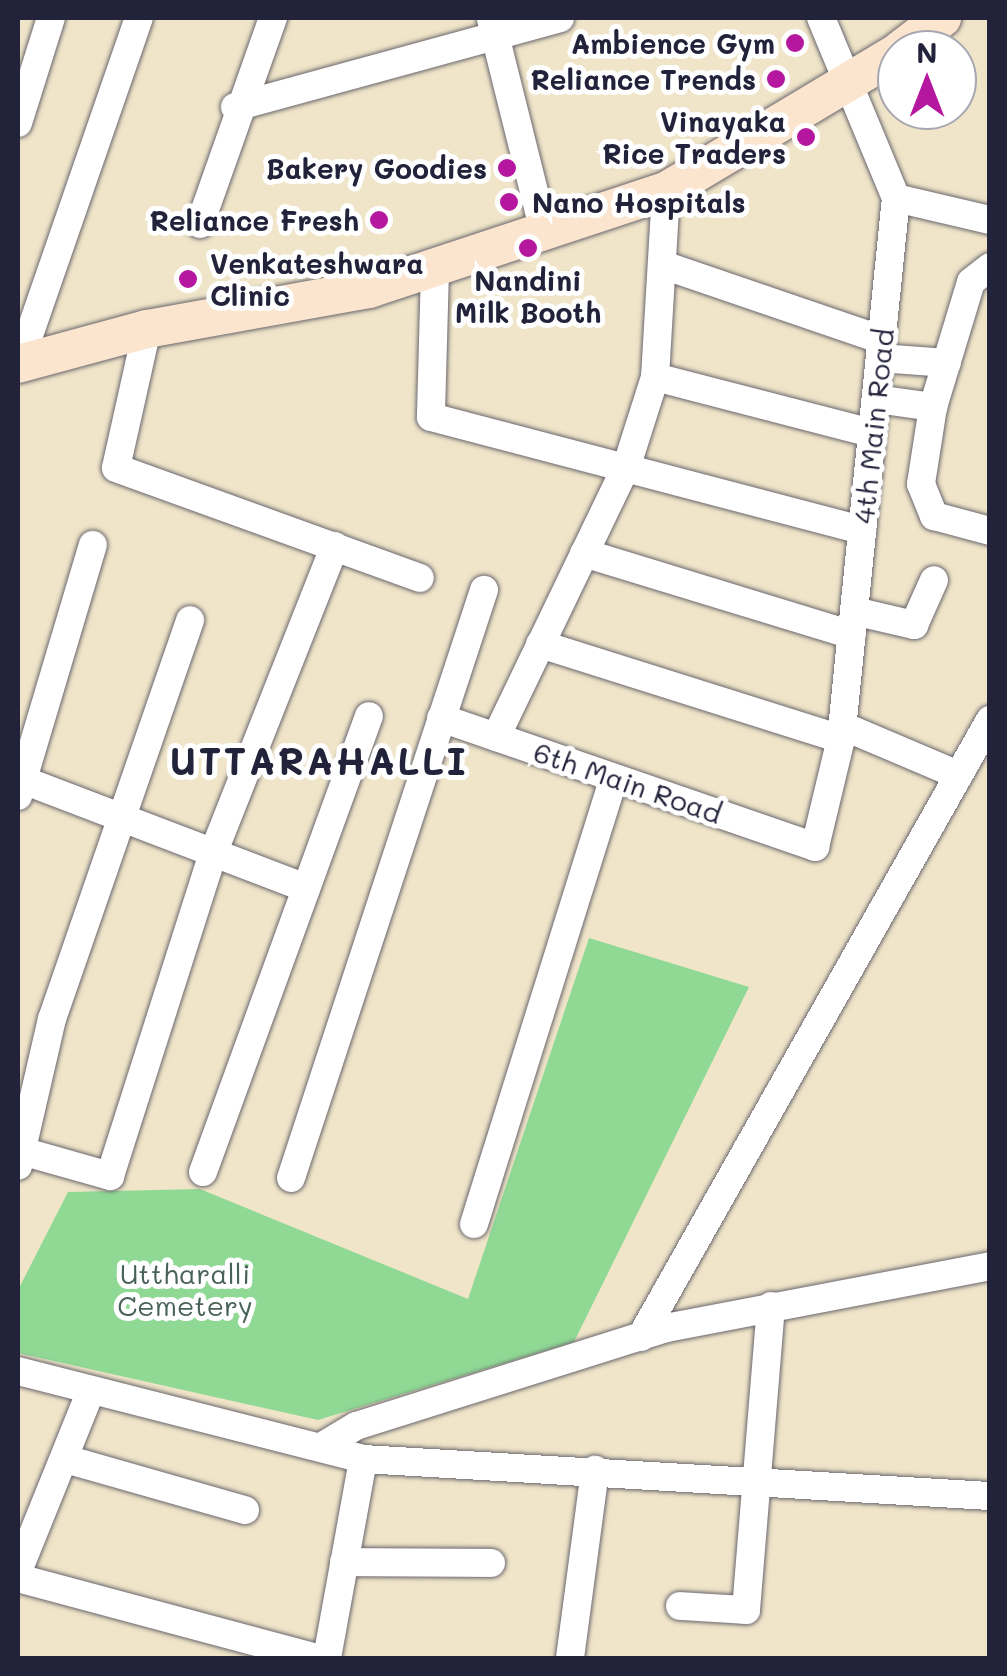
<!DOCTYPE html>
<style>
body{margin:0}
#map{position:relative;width:1007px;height:1676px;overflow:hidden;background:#f0e5c9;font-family:Mali,sans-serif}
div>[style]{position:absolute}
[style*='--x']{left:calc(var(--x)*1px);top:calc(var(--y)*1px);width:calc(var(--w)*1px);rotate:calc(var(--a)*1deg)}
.green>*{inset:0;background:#90d995}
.roads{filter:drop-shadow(0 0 2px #6a666d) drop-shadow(0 0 2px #6a666d)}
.street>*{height:28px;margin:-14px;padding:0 14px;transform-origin:14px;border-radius:14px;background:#fff}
.secondary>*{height:38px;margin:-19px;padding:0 19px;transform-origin:19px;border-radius:19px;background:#fce5cf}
.dots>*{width:28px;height:28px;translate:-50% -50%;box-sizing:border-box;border:5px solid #fff;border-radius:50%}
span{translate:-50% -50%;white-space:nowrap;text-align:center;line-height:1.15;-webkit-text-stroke:10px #fff;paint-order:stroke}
.poi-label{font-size:28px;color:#22223b;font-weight:700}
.right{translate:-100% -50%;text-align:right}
.left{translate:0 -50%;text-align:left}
.street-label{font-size:28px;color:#22223b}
.park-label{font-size:28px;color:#48625a}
.district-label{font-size:38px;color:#22223b;font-weight:700;letter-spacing:2.5px}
.frame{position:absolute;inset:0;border:20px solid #22223b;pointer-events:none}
.north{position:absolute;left:877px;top:30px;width:100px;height:100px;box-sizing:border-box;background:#fff;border:2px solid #a7a7b1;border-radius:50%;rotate:0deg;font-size:28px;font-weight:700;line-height:40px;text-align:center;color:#22223b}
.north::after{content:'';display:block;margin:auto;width:35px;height:45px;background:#b5179e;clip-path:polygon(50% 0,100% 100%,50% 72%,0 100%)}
</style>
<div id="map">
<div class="green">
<i style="clip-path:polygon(589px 938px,749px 987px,574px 1342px,318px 1420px,18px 1353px,18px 1290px,68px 1192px,200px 1189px,468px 1299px)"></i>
</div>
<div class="roads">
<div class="street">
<i style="--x:491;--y:19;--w:219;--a:76"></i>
<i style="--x:235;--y:107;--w:337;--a:-15.3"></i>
<i style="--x:18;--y:123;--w:110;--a:-72.6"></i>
<i style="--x:896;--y:198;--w:97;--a:13.2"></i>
<i style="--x:200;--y:224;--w:219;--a:-70.5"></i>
<i style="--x:666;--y:266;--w:228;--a:18.9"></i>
<i style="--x:990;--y:267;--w:24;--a:142"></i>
<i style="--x:971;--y:282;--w:131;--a:106.9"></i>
<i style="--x:933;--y:407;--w:78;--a:98.9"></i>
<i style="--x:921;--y:484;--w:35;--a:68"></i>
<i style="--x:934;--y:516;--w:58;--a:15"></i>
<i style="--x:435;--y:270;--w:147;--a:91.6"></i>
<i style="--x:431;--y:417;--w:446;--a:14.7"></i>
<i style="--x:147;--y:329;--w:142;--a:102.6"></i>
<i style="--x:116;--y:468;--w:323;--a:19.9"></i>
<i style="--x:880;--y:358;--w:67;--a:4.3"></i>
<i style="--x:18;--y:367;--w:369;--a:-70.9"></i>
<i style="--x:655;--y:377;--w:224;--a:14.5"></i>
<i style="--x:876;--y:399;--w:58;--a:8"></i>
<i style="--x:584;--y:553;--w:280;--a:17"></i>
<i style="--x:854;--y:611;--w:62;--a:13.1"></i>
<i style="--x:914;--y:625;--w:49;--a:-66"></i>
<i style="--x:540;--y:644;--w:316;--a:17.5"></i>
<i style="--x:441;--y:718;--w:396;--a:19"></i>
<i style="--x:815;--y:847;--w:111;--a:-76.5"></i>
<i style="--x:841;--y:739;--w:544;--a:-84.2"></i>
<i style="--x:896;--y:198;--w:195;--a:-112.6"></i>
<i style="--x:843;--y:726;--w:123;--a:23"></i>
<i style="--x:496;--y:737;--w:302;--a:-64.3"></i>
<i style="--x:627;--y:465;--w:92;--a:-72.3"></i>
<i style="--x:655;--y:377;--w:186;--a:-86.6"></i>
<i style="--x:23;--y:780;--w:303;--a:20.9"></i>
<i style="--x:18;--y:796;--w:262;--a:-73.4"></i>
<i style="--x:18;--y:1150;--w:96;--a:15.8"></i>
<i style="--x:110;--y:1176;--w:341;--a:-72.3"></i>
<i style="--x:214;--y:851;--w:328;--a:-68.4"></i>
<i style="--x:18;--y:1166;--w:151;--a:-77"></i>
<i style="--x:52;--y:1019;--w:422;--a:-70.9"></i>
<i style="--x:203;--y:1172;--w:485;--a:-70"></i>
<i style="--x:291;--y:1178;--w:619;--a:-71.83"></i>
<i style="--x:474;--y:1224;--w:467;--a:-72.6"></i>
<i style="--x:641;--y:1337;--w:709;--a:-60.51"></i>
<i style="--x:18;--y:1371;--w:356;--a:14.3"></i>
<i style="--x:363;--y:1459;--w:628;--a:3.38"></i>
<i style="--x:326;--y:1444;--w:35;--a:-31"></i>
<i style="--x:356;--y:1426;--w:325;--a:-17.5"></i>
<i style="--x:666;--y:1328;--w:330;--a:-10.8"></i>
<i style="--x:69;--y:1460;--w:183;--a:15.9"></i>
<i style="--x:344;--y:1562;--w:147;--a:0.4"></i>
<i style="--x:18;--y:1571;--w:195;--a:-68"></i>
<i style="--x:18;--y:1578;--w:310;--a:15"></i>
<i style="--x:680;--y:1606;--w:66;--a:3.5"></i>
<i style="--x:746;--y:1610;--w:305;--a:-85.3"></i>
<i style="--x:327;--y:1658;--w:202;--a:-79.7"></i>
<i style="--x:570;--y:1658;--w:190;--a:-82.4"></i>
</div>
<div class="secondary">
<i style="--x:900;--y:50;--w:53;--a:-37.3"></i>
<i style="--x:18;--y:364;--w:134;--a:-15.2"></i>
<i style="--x:147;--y:329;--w:226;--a:-10.2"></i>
<i style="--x:369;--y:289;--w:313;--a:-18.3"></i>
<i style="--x:666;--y:191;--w:269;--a:-30.9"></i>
</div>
</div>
<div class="dots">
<i style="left:795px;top:43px;background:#b5179e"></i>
<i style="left:776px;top:79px;background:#b5179e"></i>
<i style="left:806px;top:137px;background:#b5179e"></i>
<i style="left:507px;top:168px;background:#b5179e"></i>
<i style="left:509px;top:202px;background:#b5179e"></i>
<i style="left:379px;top:220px;background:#b5179e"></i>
<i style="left:528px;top:248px;background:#b5179e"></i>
<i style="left:188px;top:279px;background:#b5179e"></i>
</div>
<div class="poi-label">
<span class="right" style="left:775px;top:43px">Ambience Gym</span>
<span class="right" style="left:756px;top:79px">Reliance Trends</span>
<span class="right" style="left:786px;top:137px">Vinayaka<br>Rice Traders</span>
<span class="right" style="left:487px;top:168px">Bakery Goodies</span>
<span class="left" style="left:532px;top:202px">Nano Hospitals</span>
<span class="right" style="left:359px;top:220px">Reliance Fresh</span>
<span class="left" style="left:210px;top:279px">Venkateshwara<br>Clinic</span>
<span style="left:528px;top:296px">Nandini<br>Milk Booth</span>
</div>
<div class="street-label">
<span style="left:873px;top:426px;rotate:-84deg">4th Main Road</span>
<span style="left:628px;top:782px;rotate:19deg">6th Main Road</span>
</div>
<div class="park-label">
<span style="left:185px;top:1289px">Uttharalli<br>Cemetery</span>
</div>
<div class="district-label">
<span style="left:319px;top:761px">UTTARAHALLI</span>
</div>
<div class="frame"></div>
<div class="north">N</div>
</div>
